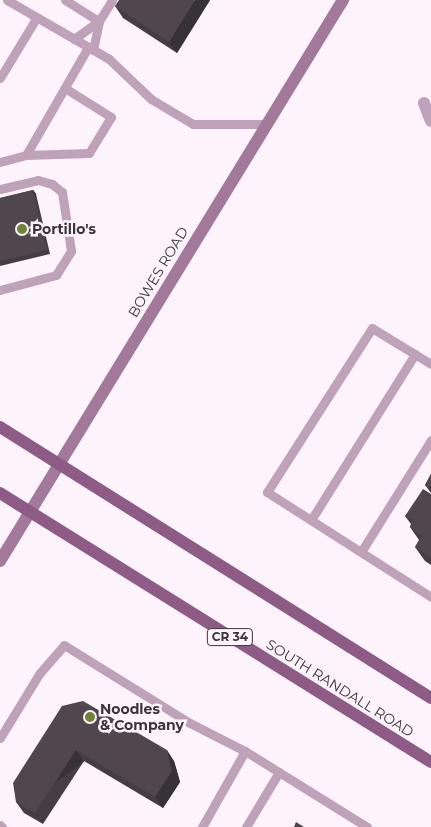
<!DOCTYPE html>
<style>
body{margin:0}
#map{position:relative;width:431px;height:827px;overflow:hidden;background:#fdf3fb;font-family:Montserrat,sans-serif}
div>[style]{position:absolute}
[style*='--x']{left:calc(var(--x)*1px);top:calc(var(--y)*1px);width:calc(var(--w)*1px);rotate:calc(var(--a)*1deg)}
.lane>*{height:9px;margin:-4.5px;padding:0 4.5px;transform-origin:4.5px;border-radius:4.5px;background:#bfa2ba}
.street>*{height:12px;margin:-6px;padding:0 6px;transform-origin:6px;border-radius:6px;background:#bfa2ba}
.secondary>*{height:12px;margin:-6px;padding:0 6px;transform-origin:6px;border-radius:6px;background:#a2799b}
.primary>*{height:12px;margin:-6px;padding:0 6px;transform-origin:6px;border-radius:6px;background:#8d5b86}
.wall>*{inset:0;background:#443d42}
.shaded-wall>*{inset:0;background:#373236;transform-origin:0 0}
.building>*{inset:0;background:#4f474d}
.dots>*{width:14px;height:14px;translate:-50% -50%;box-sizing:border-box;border:2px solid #fdf3fb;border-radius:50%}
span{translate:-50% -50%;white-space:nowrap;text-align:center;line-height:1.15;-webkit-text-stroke:5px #fdf3fb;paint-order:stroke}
.shield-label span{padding:1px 4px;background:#fdf3fb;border:1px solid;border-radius:4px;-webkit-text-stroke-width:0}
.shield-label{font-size:12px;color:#393538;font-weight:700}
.poi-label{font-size:14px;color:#393538;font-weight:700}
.left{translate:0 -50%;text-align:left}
.street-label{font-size:14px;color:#393538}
</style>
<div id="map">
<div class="lane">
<i style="--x:7;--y:0;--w:118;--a:30"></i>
<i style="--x:109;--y:59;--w:58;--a:43.6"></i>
<i style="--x:151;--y:99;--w:49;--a:30.8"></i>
<i style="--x:193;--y:124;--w:73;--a:0"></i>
<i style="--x:65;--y:0;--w:40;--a:32"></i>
<i style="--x:74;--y:39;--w:31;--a:-36"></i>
<i style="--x:93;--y:50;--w:30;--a:-78"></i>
<i style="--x:99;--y:21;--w:25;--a:-58"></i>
<i style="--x:0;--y:78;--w:71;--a:-58.8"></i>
<i style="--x:26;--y:155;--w:63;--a:-1.8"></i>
<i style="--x:89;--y:153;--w:42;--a:-58.6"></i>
<i style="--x:111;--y:117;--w:54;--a:-147.8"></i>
<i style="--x:0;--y:162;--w:27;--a:-15"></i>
<i style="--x:26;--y:155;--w:125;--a:-60.1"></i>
<i style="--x:0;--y:189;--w:39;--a:-13"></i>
<i style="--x:38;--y:180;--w:15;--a:16"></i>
<i style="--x:52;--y:184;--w:13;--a:39"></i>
<i style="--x:62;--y:192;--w:60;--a:81.3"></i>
<i style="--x:71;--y:251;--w:28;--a:122"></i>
<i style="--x:56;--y:275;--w:58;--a:165"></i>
<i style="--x:431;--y:364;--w:69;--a:-148.6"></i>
<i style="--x:372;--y:328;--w:195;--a:122.6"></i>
<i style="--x:267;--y:492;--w:195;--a:32.6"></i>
<i style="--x:311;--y:520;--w:196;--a:-57.9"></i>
<i style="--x:361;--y:552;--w:132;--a:-58"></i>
<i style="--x:0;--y:738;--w:75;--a:-58.6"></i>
<i style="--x:39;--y:674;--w:38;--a:-49"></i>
<i style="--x:64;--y:645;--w:148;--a:31.8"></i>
<i style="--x:190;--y:723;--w:62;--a:27"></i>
<i style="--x:245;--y:751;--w:144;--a:31.9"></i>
<i style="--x:0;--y:825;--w:3;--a:45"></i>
<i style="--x:202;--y:827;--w:87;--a:-60.5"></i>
<i style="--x:246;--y:827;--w:64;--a:-59"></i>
</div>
<div class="street">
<i style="--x:424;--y:103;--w:19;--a:69"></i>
</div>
<div class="secondary">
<i style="--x:0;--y:561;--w:658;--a:-58.56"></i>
</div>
<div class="primary">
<i style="--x:0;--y:427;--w:509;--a:32.16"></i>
<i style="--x:0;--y:493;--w:508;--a:31.97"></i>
</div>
<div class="wall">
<i style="clip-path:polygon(210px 0,177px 53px,123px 18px,115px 6px)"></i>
<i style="clip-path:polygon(33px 190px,36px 194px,50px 254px,0 266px,0 198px)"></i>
<i style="clip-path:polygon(431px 474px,431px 493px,425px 485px)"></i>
<i style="clip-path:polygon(431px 494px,431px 565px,425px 561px,415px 547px,419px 540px,410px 527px,411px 524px,405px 516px)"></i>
<i style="clip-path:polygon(62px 706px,174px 761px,180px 782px,163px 808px,84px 761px,43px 824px,24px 813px,16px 802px)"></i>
</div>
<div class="shaded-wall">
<i style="clip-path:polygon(195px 0,210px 0,177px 53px,169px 42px)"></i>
<i style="left:33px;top:190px;width:5px;height:62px;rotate:53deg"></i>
<i style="left:76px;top:750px;width:14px;height:75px;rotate:54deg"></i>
<i style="clip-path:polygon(167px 750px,174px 761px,180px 782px,163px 808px,155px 797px)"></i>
</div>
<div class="building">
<i style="clip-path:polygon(119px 0,195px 0,169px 42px,115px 6px)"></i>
<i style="clip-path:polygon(33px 190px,47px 250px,0 261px,0 198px)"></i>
<i style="clip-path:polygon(431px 474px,431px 487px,425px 485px)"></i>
<i style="clip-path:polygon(423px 489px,431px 494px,431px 558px,415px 547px,422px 536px,410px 527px,413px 520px,405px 516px)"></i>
<i style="clip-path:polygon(83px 701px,167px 750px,172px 771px,155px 797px,76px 750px,35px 813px,16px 802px,13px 783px,62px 706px)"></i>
<i style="clip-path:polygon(296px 822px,304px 827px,294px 827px)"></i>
</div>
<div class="dots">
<i style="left:22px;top:229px;background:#6f8334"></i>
<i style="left:90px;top:717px;background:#6f8334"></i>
</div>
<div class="shield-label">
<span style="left:230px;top:637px">CR 34</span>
</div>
<div class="poi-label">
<span class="left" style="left:32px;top:229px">Portillo's</span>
<span class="left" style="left:100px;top:717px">Noodles<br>&amp; Company</span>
</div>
<div class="street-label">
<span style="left:158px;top:272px;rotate:-59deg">BOWES ROAD</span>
<span style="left:340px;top:688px;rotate:32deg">SOUTH RANDALL ROAD</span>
</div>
</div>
